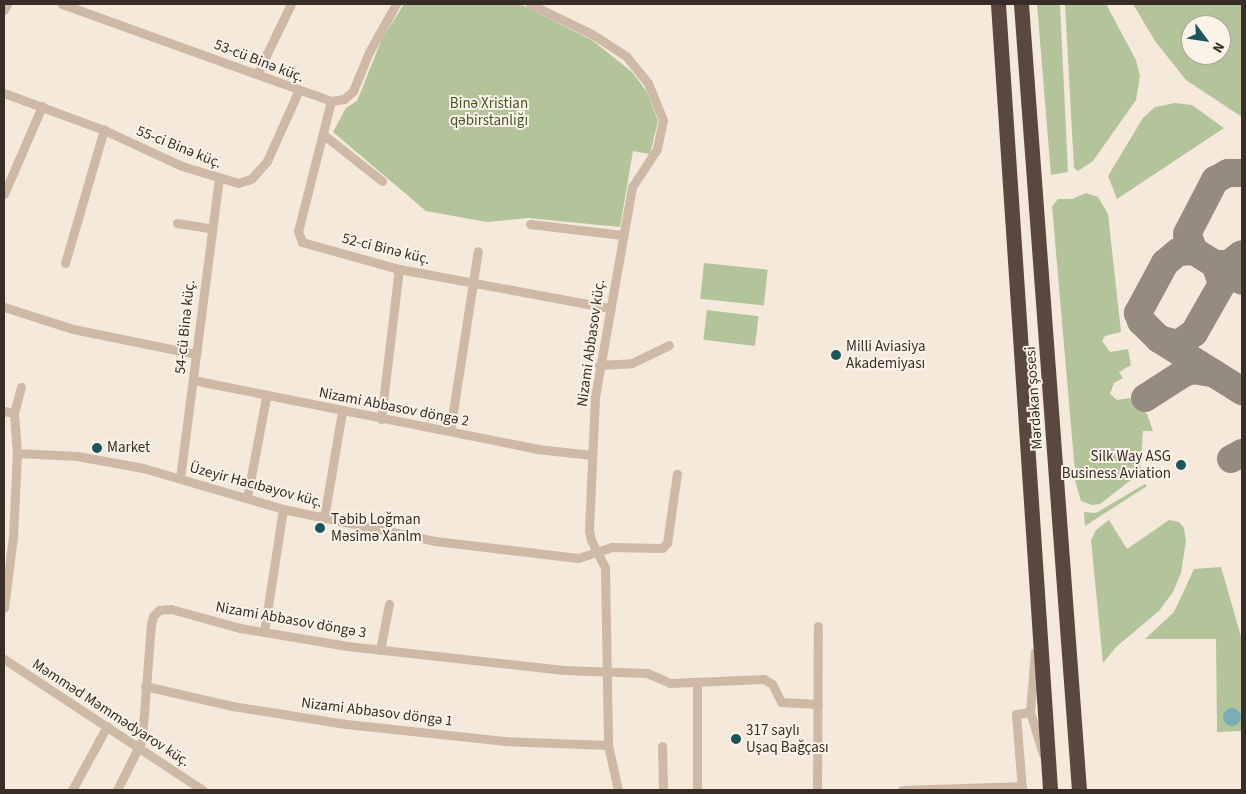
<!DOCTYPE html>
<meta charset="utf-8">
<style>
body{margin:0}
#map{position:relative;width:1246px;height:794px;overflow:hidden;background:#f4e9db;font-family:"Source Sans 3",sans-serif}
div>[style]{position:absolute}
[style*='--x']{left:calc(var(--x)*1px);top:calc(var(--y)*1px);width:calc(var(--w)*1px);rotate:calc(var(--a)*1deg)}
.green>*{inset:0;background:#b4c49a;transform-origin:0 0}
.water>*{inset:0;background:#78aeb3}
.round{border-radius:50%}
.taxiway>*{height:28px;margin:-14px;padding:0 14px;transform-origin:14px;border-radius:14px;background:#968b81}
.minor>*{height:9px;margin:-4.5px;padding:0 4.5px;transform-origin:4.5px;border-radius:4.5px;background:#cdb9a6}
.motorway>*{height:15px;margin:-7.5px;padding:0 7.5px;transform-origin:7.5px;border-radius:7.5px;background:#5a483e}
.dots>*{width:14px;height:14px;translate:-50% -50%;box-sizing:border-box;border:2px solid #fbf3e8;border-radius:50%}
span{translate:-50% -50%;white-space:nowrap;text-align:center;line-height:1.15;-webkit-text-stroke:4px #fbf3e8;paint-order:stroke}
.street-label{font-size:15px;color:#382d27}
.park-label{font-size:15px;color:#455829}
.poi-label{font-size:15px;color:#382d27}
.left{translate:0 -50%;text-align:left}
.right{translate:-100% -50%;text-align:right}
.frame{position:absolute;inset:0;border:5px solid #382d27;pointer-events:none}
.north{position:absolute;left:1181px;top:15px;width:50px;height:50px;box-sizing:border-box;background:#fbf3e8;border:1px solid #ada49b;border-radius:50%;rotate:121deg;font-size:14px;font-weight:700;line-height:20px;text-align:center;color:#382d27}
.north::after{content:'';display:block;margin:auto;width:18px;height:22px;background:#1a565d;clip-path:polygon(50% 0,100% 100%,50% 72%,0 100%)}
</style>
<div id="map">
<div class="green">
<i style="clip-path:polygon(404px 4px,520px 4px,592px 40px,632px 72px,647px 92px,658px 121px,650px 154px,633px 151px,620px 227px,528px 218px,487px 222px,426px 211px,333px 132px,346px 108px,357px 101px,382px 39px)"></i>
<i style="clip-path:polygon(1037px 4px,1060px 4px,1068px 172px,1051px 175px)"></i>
<i style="clip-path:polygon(1065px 4px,1106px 4px,1136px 60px,1140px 76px,1136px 100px,1093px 161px,1078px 171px,1074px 168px)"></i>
<i style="clip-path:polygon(evenodd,1133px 4px,1242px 4px,1242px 117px,1186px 80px,1155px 41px,1133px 4px,1191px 25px,1221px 25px,1221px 55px,1191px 55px,1191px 25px)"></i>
<i style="clip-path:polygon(1175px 103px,1192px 105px,1224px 128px,1117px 199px,1108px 176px,1143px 118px,1155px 107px)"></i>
<i style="clip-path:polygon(1086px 193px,1098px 197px,1108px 214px,1121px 332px,1105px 336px,1102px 341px,1110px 352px,1128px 349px,1131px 365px,1119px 372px,1123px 378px,1114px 383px,1110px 394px,1117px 400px,1130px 398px,1147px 414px,1153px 431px,1143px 431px,1140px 473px,1100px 504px,1092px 505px,1081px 501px,1076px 484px,1052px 206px,1058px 199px,1072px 199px)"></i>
<i style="left:704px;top:263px;width:64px;height:36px;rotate:6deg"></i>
<i style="left:707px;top:310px;width:52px;height:30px;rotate:7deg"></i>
<i style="clip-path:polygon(1145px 484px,1147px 486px,1085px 526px,1084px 512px,1096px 513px)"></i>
<i style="clip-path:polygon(1109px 520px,1127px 549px,1169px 520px,1179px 522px,1184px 528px,1186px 541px,1181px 573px,1173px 592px,1159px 611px,1116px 647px,1103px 663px,1091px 540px,1096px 530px)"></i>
<i style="clip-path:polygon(1221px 567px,1242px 640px,1242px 731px,1217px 732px,1216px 639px,1145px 639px,1174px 612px,1194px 569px)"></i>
</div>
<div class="water">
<i class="round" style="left:1223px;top:708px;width:18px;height:18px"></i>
</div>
<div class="taxiway">
<i style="--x:1194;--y:251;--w:18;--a:-112"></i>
<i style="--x:1187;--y:234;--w:61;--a:-62.6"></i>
<i style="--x:1215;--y:180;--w:15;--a:-28"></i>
<i style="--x:1228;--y:173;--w:14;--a:0"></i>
<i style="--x:1242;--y:281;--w:57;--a:-148"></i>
<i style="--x:1194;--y:251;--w:16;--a:176"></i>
<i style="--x:1178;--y:252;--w:17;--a:140"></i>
<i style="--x:1165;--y:263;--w:57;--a:118.4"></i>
<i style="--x:1138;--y:313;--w:9;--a:69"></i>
<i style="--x:1141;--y:321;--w:25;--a:45"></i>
<i style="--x:1159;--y:339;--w:98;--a:32.1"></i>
<i style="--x:1159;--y:339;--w:20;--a:15"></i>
<i style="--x:1178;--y:344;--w:19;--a:-35"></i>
<i style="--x:1194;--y:333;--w:56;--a:-60.3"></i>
<i style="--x:1222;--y:284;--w:21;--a:-109"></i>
<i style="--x:1215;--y:264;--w:14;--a:0"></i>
<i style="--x:1229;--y:264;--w:16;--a:-38"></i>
<i style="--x:1145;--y:398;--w:46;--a:-32.7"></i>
<i style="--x:1184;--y:373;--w:9;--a:-18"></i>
<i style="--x:1193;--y:370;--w:22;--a:10"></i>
<i style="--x:1231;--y:459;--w:13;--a:-29"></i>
</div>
<div class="minor">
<i style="--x:62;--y:4;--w:286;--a:19.8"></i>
<i style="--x:331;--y:101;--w:13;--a:-9"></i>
<i style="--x:344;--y:99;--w:12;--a:-42"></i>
<i style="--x:353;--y:91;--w:42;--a:-67.7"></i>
<i style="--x:369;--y:52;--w:55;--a:-60.6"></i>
<i style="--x:530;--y:4;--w:69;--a:25.8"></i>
<i style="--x:592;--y:34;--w:40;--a:32.9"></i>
<i style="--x:626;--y:56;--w:35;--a:51"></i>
<i style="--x:648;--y:83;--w:40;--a:68"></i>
<i style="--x:663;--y:120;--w:30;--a:102"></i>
<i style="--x:657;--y:149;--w:45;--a:123.3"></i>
<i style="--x:632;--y:187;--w:213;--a:100"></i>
<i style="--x:595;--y:397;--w:134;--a:92.6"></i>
<i style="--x:589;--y:531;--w:9;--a:77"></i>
<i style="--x:591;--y:540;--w:31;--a:63"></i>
<i style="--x:605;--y:568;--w:177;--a:89"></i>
<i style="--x:608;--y:745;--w:46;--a:77.5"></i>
<i style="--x:4;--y:10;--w:7;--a:-63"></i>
<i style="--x:257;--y:74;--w:78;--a:-64.1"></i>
<i style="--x:4;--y:93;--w:107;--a:20.3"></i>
<i style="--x:104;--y:130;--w:86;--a:24.8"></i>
<i style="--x:182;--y:166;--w:59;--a:16.9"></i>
<i style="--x:238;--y:183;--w:14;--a:-17"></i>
<i style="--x:251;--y:179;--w:24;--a:-48"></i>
<i style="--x:267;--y:161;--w:76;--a:-65.8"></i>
<i style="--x:331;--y:101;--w:134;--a:104.2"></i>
<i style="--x:298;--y:231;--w:12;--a:70"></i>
<i style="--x:302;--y:242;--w:101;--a:15.6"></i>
<i style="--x:399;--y:269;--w:214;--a:10.5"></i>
<i style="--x:324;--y:135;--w:74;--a:38.4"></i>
<i style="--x:4;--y:194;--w:96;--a:-66.6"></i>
<i style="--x:177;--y:223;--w:33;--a:9"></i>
<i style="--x:530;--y:224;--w:93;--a:6.8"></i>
<i style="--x:65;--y:263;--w:139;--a:-73.7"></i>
<i style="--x:4;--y:307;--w:72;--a:17.7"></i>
<i style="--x:73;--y:329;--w:126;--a:11.5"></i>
<i style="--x:599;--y:365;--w:33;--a:-3"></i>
<i style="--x:632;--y:363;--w:41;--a:-25.9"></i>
<i style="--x:193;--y:380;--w:351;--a:11.3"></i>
<i style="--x:537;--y:449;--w:55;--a:6.2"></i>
<i style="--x:4;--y:411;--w:10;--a:11"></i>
<i style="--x:14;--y:413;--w:40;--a:85.7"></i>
<i style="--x:17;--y:453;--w:60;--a:2.9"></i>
<i style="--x:77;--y:456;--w:67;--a:10.3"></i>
<i style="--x:143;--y:468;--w:146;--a:16.3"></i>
<i style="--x:283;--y:509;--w:155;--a:11.9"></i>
<i style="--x:435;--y:541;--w:144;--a:6.8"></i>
<i style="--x:578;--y:558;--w:35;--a:-18"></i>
<i style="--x:611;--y:547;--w:51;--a:1.1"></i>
<i style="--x:662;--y:548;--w:7;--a:-45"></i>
<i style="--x:667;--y:543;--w:70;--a:-81.8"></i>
<i style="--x:14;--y:413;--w:27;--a:-75"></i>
<i style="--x:381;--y:419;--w:151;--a:-83.2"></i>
<i style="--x:450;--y:431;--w:182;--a:-81.2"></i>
<i style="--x:180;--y:478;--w:303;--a:-82.6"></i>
<i style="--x:247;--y:498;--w:103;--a:-79.3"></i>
<i style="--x:324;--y:518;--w:108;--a:-80.4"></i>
<i style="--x:4;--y:608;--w:72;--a:-82.8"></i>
<i style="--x:13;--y:537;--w:84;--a:-87.3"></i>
<i style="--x:264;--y:632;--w:124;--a:-81.2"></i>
<i style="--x:380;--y:650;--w:47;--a:-78.9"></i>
<i style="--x:1035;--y:652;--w:60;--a:94.8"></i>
<i style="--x:1030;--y:712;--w:44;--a:72.8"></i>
<i style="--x:4;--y:659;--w:238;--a:33.4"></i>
<i style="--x:697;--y:682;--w:108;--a:90"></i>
<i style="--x:145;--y:686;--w:89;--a:12.9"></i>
<i style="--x:232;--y:706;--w:115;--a:9"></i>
<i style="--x:346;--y:724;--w:159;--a:6.1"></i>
<i style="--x:504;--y:741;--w:104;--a:2.2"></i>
<i style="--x:662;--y:746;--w:44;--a:88.7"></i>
<i style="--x:72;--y:790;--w:73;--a:-61.3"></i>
<i style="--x:117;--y:790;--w:56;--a:-63.4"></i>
<i style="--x:142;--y:740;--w:116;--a:-85.6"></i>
<i style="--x:151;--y:624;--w:8;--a:-76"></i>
<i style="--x:153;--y:616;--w:8;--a:-45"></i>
<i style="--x:159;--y:610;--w:12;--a:-5"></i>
<i style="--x:171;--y:609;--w:72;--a:15.4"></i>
<i style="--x:240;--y:628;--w:109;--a:9.5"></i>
<i style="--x:347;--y:646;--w:218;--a:6.3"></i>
<i style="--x:564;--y:670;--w:83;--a:2.1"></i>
<i style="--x:647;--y:673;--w:25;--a:23"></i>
<i style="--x:670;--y:683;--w:94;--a:-2.4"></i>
<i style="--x:764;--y:679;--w:9;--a:32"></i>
<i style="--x:772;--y:684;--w:20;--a:63"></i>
<i style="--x:781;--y:702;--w:37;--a:3"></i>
<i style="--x:817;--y:790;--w:164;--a:-89.7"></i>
<i style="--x:902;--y:790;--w:120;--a:-1.9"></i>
<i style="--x:1022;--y:790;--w:76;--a:-94.5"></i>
<i style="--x:1016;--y:714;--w:14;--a:-8"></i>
</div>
<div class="motorway">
<i style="--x:998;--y:4;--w:788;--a:86.21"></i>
<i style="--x:1021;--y:4;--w:788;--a:85.78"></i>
</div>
<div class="dots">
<i style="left:836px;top:355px;background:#1a565d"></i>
<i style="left:97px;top:448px;background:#1a565d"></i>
<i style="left:1181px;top:465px;background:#1a565d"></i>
<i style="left:320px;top:528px;background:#1a565d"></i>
<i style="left:736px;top:739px;background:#1a565d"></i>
</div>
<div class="street-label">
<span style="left:259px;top:61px;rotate:21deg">53-cü Binə küç.</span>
<span style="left:179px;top:147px;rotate:22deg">55-ci Binə küç.</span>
<span style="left:386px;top:249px;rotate:14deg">52-ci Binə küç.</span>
<span style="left:185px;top:327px;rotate:-84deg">54-cü Binə küç.</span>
<span style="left:591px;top:343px;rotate:-82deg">Nizami Abbasov küç.</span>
<span style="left:1034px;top:398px;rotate:-94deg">Mərdəkan şosesi</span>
<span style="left:394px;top:407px;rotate:11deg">Nizami Abbasov döngə 2</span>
<span style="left:256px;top:485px;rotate:15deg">Üzeyir Hacıbəyov küç.</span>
<span style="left:291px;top:620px;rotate:10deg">Nizami Abbasov döngə 3</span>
<span style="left:377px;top:712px;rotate:7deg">Nizami Abbasov döngə 1</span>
<span style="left:111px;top:713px;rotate:33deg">Məmməd Məmmədyarov küç.</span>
</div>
<div class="park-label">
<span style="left:489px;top:112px">Binə Xristian<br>qəbirstanlığı</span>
</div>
<div class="poi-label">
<span class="left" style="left:846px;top:355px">Milli Aviasiya<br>Akademiyası</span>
<span class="left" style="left:107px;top:448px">Market</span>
<span class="right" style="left:1171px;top:465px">Silk Way ASG<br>Business Aviation</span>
<span class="left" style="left:331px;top:528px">Təbib Loğman<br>Məsimə Xanlm</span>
<span class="left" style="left:746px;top:739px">317 saylı<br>Uşaq Bağçası</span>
</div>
<div class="frame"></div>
<div class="north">N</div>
</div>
